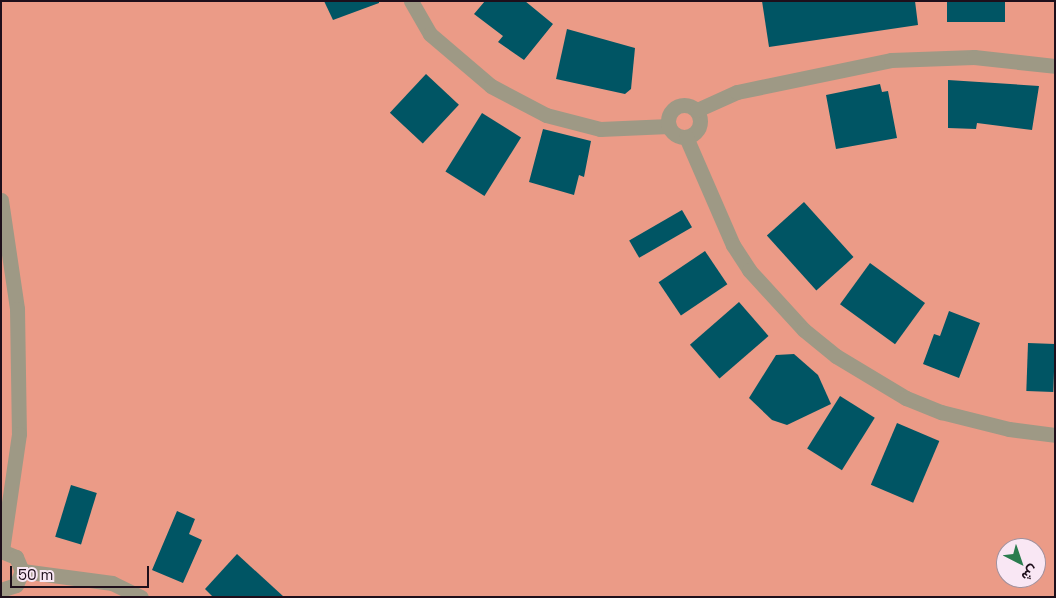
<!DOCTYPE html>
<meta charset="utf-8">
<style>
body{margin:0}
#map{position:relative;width:1056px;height:598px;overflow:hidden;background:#fdd1f2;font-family:"Space Grotesk",Vazirmatn,sans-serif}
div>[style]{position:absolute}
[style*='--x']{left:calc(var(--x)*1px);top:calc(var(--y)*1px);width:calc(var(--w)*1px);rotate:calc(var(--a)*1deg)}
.green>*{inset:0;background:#eb9b87}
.building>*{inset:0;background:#005564;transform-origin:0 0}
.minor>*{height:15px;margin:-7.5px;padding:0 7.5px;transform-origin:7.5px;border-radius:7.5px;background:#9e9985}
.minor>.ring{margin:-7.5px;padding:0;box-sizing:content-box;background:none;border:15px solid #9e9985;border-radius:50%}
span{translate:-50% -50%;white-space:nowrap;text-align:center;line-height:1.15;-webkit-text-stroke:5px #f9e7f4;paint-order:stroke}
.frame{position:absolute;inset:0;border:2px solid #1e0f1b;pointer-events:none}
.north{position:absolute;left:996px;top:538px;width:50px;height:50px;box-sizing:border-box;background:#f9e7f4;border:1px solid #a1919d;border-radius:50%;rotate:139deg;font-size:14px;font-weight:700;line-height:20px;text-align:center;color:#1e0f1b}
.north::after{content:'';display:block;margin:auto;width:18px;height:22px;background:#2a7c4e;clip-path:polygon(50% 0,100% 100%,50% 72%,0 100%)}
.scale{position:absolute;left:10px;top:566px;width:139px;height:22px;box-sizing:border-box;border:2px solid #1e0f1b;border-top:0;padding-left:6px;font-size:15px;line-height:18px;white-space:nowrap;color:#1e0f1b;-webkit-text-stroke:4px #f9e7f4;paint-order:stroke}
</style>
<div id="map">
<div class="green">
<i style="clip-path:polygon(evenodd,1px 1px,1055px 1px,1055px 597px,1px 597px,1px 1px,1006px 548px,1036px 548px,1036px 578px,1006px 578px,1006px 548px)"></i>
</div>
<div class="building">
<i style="clip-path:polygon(324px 1px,379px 1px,379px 3px,333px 20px)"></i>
<i style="clip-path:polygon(485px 1px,525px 1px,553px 24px,524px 60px,498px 42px,503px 36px,474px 14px)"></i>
<i style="clip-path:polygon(762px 1px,915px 1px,918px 25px,769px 47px)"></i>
<i style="left:947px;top:1px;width:58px;height:21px"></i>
<i style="clip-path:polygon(567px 29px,635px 48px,631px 89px,625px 94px,556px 79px)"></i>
<i style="left:426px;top:74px;width:45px;height:53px;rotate:43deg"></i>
<i style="clip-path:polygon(948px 80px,1039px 86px,1032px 130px,977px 123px,976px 129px,948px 128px)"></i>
<i style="clip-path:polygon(880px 84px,882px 92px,888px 91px,897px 138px,836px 149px,826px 95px)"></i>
<i style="left:482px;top:113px;width:46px;height:69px;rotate:32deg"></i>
<i style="clip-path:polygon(543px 129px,591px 141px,584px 177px,579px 175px,574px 195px,529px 182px)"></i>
<i style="left:804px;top:202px;width:74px;height:50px;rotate:48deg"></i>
<i style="left:682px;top:210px;width:20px;height:61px;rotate:60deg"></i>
<i style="left:705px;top:251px;width:40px;height:56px;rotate:56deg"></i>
<i style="left:870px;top:263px;width:68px;height:51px;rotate:36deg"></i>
<i style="left:739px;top:302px;width:45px;height:65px;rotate:49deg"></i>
<i style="clip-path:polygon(949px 311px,980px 323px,959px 378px,923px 364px,934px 334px,940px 336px)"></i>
<i style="left:1028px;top:343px;width:27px;height:48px;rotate:2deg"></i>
<i style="clip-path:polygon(794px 354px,818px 375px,831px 404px,787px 425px,772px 420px,749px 398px,776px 355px)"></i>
<i style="left:840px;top:396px;width:41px;height:62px;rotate:32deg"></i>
<i style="left:897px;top:423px;width:46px;height:67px;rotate:23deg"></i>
<i style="left:71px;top:485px;width:27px;height:54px;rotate:17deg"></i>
<i style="clip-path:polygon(177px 511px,195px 519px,189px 534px,202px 540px,183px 583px,152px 570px)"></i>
<i style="clip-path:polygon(237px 554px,284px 597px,213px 597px,205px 589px)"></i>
</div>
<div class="minor">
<i style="--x:411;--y:1;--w:38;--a:60"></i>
<i style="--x:430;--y:34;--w:80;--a:40.4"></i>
<i style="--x:491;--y:86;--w:62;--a:27.8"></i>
<i style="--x:546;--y:115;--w:56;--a:14.5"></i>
<i style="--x:600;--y:129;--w:69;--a:-2.5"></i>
<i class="ring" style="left:668px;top:105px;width:17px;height:17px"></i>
<i style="--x:697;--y:110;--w:44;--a:-24.2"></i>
<i style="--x:737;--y:92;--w:157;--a:-11.7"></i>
<i style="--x:891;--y:60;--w:83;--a:-2.1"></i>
<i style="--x:974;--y:57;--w:81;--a:6.3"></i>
<i style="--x:686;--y:137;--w:118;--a:66.5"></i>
<i style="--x:733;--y:245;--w:30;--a:57"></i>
<i style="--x:749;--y:270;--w:81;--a:47.5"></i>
<i style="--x:804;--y:330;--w:41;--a:39.1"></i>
<i style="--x:836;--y:356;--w:82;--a:31"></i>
<i style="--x:906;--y:398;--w:38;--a:22"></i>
<i style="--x:941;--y:412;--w:70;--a:14"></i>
<i style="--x:1009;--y:429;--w:46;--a:7.4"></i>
<i style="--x:1;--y:200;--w:110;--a:81.6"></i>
<i style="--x:17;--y:309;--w:125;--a:89.1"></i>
<i style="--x:19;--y:434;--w:118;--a:98.3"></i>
<i style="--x:1;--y:551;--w:16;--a:22"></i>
<i style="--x:16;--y:557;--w:15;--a:67"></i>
<i style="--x:22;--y:571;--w:15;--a:113"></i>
<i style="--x:16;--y:585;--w:16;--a:162"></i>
<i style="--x:22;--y:571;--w:91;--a:7.6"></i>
<i style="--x:112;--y:583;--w:32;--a:26"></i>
</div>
<div class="frame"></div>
<div class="north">ش</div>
<div class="scale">50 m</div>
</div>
